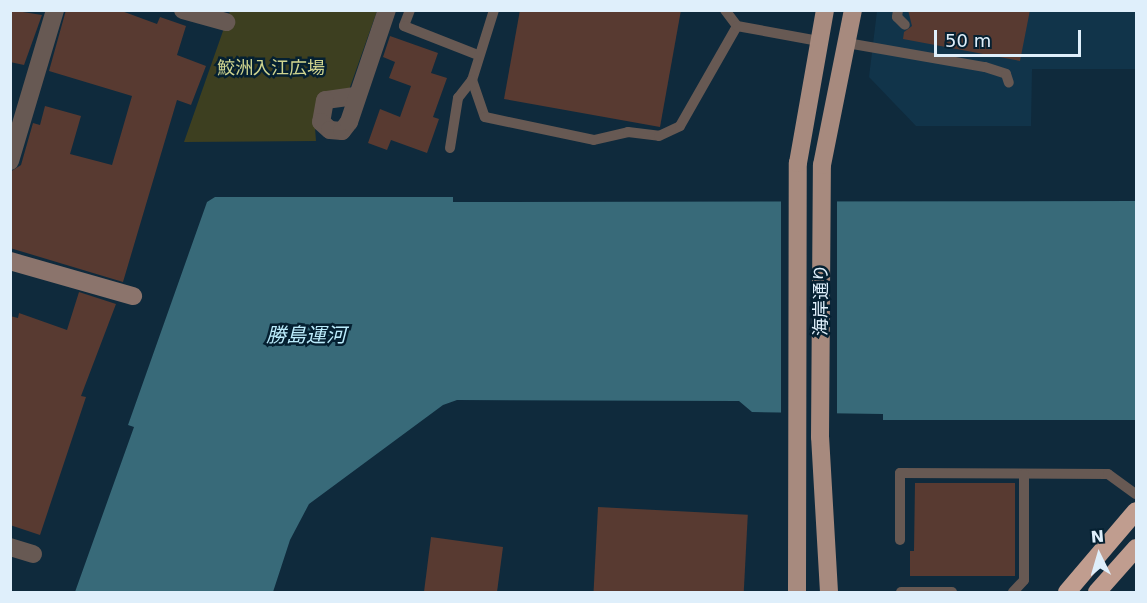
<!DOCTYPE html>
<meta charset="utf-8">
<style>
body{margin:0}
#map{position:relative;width:1147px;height:603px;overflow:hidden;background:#0f2a3c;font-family:"DejaVu Sans","Noto Sans JP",sans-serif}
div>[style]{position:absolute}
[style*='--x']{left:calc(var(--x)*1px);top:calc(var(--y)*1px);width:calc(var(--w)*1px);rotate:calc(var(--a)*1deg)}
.built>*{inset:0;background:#11344a}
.green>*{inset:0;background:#3d3f20}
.water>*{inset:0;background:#386a79}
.pier>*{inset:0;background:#0f2a3c;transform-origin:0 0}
.building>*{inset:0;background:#583a31;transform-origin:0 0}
.lane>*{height:10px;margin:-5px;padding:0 5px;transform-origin:5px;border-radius:5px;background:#675953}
.street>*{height:18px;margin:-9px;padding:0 9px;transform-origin:9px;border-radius:9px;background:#675953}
.secondary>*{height:18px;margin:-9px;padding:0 9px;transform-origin:9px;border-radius:9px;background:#8b746c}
.primary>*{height:18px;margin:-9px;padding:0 9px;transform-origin:9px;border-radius:9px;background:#a78a7e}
.highway>*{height:18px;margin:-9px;padding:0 9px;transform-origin:9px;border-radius:9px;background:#c09d8f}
span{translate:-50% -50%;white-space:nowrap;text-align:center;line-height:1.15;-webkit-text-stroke:5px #052031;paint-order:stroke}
.park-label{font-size:18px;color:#d0d590}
.street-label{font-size:18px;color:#dfeffb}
.water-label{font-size:20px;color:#bcecfc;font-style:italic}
.frame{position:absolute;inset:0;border:12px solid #dfeffb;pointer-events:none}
.north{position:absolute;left:1069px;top:525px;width:60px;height:60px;-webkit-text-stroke:4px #052031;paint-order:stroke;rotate:355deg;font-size:16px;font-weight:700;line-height:24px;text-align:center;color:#dfeffb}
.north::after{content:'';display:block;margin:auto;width:21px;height:27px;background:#dfeffb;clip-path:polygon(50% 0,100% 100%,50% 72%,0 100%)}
.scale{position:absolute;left:934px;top:30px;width:147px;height:27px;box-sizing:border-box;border:3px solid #dfeffb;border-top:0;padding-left:8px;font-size:18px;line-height:21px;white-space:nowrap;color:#dfeffb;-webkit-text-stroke:4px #052031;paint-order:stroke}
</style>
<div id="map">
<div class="built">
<i style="clip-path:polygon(877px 11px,1136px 11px,1136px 69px,1032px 69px,1031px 126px,916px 126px,869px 77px)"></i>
</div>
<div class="green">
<i style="clip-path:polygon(230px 11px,377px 11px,349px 90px,314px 114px,316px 141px,184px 142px)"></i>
</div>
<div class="water">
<i style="clip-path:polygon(215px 197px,453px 197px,453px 202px,1136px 201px,1136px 420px,883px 420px,883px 414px,752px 412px,739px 401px,457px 400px,443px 405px,309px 504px,290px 540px,273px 592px,75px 592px,134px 427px,128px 425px,207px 202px)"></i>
</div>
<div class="pier">
<i style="left:781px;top:199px;width:56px;height:216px"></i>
</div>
<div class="building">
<i style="clip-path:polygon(10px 10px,42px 15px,24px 65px,10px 62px)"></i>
<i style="clip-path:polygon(66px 10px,119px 10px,157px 24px,160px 17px,186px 26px,177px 55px,206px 66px,191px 105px,177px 100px,123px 282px,10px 248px,10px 172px,21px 165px,33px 123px,40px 125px,45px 106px,81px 116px,70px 154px,112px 165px,132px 96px,49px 71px)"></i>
<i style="clip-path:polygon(520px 10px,681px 10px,660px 127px,504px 99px)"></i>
<i style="clip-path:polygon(908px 10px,1030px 10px,1020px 61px,903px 39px,904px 32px,912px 26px)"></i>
<i style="clip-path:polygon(390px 36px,438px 53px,431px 73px,447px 78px,433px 117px,439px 119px,427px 153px,391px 140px,387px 150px,368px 143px,380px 109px,400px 117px,411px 86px,389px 78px,395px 62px,383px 57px)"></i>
<i style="clip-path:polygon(79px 292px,116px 304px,81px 396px,86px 397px,40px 535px,10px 525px,10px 316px,18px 318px,19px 313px,67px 330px)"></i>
<i style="clip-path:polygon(915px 483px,1015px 483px,1015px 576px,910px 576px,910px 551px,914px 551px)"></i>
<i style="left:598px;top:507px;width:150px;height:85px;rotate:3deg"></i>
<i style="clip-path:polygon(431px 537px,503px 547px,497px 592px,424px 592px)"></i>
</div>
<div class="lane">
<i style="--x:410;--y:10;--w:17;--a:111"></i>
<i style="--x:404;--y:26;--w:79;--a:21.4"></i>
<i style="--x:494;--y:10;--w:73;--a:107.4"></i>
<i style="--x:472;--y:80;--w:39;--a:71"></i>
<i style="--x:485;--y:117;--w:111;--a:11.9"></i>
<i style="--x:594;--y:140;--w:35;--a:-13"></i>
<i style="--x:628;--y:132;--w:31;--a:7"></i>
<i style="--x:659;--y:136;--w:23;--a:-25"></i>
<i style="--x:680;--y:126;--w:115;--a:-60.3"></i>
<i style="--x:725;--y:10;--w:20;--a:53"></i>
<i style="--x:737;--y:26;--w:83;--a:10.4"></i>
<i style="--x:898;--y:10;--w:7;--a:98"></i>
<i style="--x:897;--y:17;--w:11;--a:45"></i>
<i style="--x:847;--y:43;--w:140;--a:9.9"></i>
<i style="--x:985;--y:67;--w:22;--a:18"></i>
<i style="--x:1006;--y:74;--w:9;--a:72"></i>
<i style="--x:450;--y:148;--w:51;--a:-80.9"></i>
<i style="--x:458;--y:98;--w:23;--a:-52"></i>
<i style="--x:900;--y:540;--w:67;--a:-90"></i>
<i style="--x:900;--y:473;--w:208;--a:0.3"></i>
<i style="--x:1108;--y:474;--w:34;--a:36"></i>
<i style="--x:901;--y:592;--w:51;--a:0"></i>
<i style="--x:1013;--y:592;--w:16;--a:-47"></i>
<i style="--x:1024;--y:580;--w:106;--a:-90"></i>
</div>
<div class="street">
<i style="--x:183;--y:10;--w:45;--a:15.6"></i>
<i style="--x:355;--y:96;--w:30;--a:172"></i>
<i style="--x:325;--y:100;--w:22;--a:100"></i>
<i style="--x:321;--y:122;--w:12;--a:42"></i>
<i style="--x:330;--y:130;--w:12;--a:5"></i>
<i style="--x:342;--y:131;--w:11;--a:-52"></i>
<i style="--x:349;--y:122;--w:118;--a:-71.3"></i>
<i style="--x:10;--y:161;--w:158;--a:-73.4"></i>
<i style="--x:10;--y:547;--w:24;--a:17"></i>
</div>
<div class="secondary">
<i style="--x:10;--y:261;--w:128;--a:15.9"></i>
</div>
<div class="primary">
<i style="--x:797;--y:592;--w:429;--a:-89.9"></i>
<i style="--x:798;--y:163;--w:155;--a:-80"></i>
<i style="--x:829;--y:592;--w:155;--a:-93.3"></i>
<i style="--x:820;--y:437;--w:272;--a:-89.6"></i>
<i style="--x:822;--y:165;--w:158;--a:-78.7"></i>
</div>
<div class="highway">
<i style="--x:1067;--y:592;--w:106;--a:-49.6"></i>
<i style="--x:1097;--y:592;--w:59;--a:-48.4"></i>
</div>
<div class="park-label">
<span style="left:271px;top:68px">鮫洲入江広場</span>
</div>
<div class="street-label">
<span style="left:821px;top:300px;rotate:-90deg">海岸通り</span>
</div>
<div class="water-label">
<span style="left:306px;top:335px">勝島運河</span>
</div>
<div class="frame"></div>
<div class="north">N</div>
<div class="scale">50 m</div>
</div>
